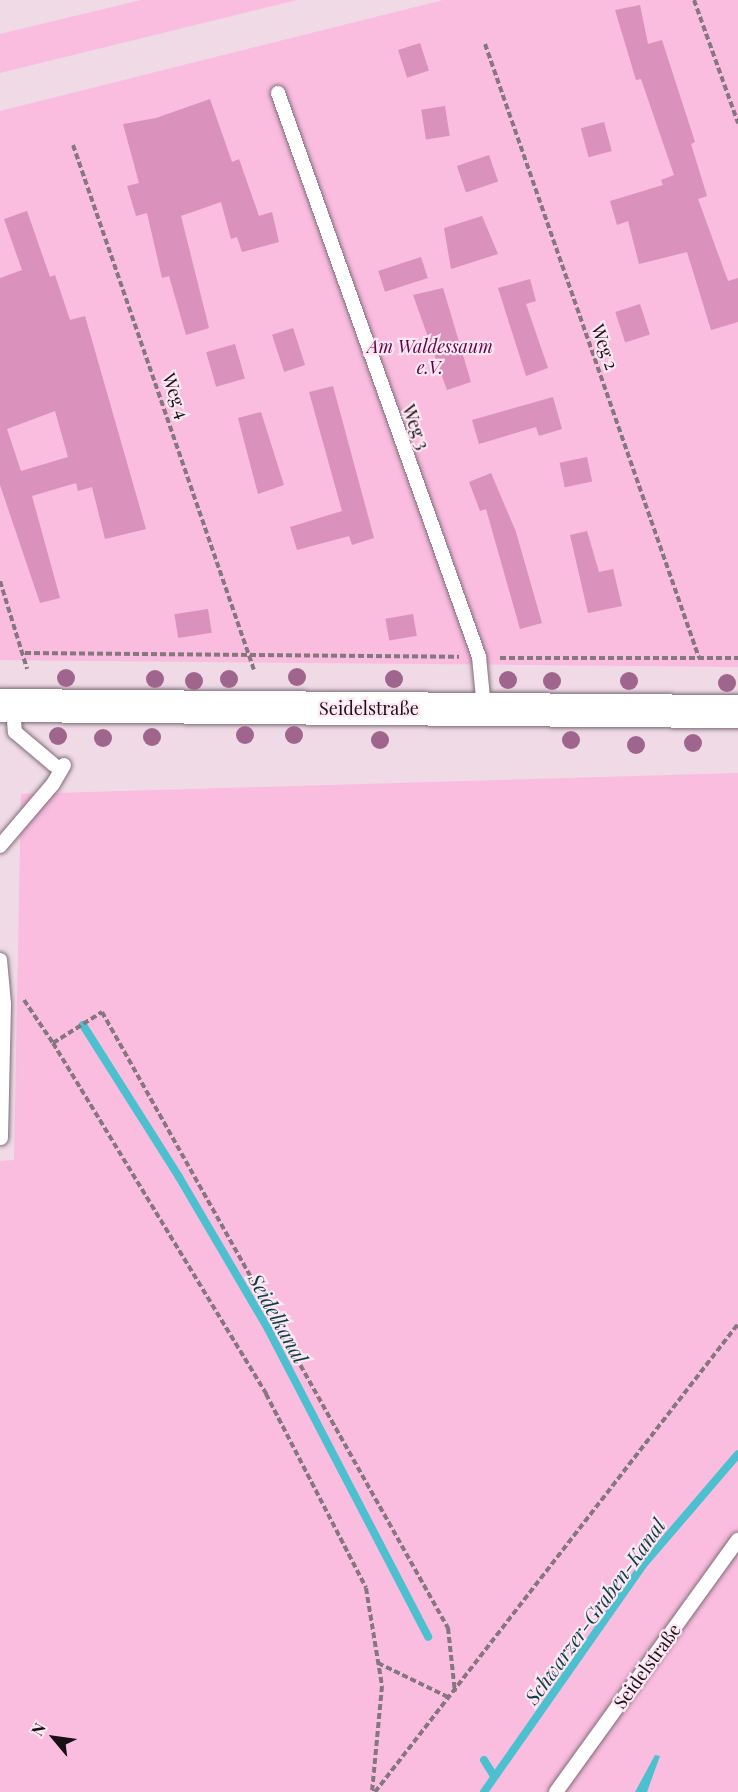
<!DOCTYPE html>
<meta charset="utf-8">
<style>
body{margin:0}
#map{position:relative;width:738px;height:1792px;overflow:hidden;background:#efdae6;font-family:"Playfair Display",serif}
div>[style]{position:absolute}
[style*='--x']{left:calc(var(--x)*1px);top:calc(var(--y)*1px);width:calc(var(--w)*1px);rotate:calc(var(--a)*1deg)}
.green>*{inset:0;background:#fabcdf}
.water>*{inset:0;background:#4dc0cf}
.stream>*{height:8px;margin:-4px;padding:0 4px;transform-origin:4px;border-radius:4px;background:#4dc0cf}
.building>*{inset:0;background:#da91bc;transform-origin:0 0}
.path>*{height:4px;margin-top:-2px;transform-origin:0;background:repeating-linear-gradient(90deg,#85777f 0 6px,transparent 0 9px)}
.roads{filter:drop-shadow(0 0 2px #7f6c77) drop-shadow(0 0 2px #7f6c77)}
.lane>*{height:14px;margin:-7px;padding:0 7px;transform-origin:7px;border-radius:7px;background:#fff}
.secondary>*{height:33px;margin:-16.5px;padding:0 16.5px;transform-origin:16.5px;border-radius:16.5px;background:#fff}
.trees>*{width:18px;height:18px;margin:-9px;border-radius:50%;background:#a0658d}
span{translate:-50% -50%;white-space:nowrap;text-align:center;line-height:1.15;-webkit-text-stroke:4.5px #fde7f3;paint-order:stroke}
.park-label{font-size:18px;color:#5f0545;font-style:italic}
.street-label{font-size:18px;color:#171014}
.water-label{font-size:20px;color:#083e45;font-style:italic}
.north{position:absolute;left:24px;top:1708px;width:60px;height:60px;-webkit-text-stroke:4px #fde7f3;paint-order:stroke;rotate:299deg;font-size:16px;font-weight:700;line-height:24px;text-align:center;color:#171014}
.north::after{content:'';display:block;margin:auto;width:21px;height:27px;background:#171014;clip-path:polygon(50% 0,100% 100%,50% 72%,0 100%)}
</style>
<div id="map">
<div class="green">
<i style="clip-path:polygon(141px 0,297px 0,0 73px,0 34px)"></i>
<i style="clip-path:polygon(443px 0,738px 0,738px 667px,0 660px,0 111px)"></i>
<i style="clip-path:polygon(738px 773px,738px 1792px,0 1792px,0 1161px,14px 1160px,21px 794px)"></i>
</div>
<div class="water">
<i style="clip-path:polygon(655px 1755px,660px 1756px,647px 1792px,635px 1792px)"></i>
</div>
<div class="stream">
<i style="--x:83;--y:1025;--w:180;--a:57.7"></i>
<i style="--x:179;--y:1177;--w:176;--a:59.6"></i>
<i style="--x:268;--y:1329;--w:347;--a:62.5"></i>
<i style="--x:484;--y:1760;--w:19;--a:58"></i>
<i style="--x:484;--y:1792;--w:277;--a:-55"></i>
<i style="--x:643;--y:1565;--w:146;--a:-49.4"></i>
</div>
<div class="building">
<i style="clip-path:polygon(640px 5px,648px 44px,662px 40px,695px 142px,691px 144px,707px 196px,698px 199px,728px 281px,738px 278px,738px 322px,711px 330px,687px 252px,639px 264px,628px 221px,617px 225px,610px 201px,663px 185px,661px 180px,674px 175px,641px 79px,636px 80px,615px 10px)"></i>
<i style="left:420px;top:43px;width:29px;height:23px;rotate:72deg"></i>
<i style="clip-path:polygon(210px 99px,232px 162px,239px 159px,259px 216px,272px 212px,279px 242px,242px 252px,237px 237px,231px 239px,221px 202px,181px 216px,209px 328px,186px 335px,169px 276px,162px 278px,147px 213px,136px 216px,127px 186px,139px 183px,123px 124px,156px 118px)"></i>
<i style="left:445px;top:106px;width:30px;height:24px;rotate:81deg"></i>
<i style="left:604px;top:122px;width:30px;height:24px;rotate:75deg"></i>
<i style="left:489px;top:155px;width:28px;height:34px;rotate:71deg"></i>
<i style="clip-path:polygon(evenodd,27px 211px,50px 277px,55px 275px,70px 320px,85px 316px,146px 529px,105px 539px,92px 487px,78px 491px,76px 483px,32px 496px,60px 598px,40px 603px,0 485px,0 278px,22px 270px,4px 219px,27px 211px,55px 411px,68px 457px,21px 471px,7px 429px,55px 411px)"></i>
<i style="clip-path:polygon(482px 216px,498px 254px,451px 269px,444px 228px)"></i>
<i style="left:421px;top:257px;width:22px;height:45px;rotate:72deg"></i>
<i style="clip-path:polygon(530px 279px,536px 301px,526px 304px,548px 368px,526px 376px,498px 288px)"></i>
<i style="clip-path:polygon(443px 288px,471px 382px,447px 390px,413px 295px)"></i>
<i style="left:640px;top:304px;width:32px;height:26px;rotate:72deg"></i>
<i style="left:293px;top:328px;width:39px;height:22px;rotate:72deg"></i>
<i style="left:235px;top:344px;width:36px;height:30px;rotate:74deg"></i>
<i style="clip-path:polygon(333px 386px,374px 538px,352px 545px,349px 536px,297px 550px,290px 527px,342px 511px,309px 392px)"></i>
<i style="clip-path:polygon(553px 397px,562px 429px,539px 436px,536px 427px,479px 444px,472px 420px)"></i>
<i style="clip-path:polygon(261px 412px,284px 485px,258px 494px,238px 418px)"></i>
<i style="left:587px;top:457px;width:25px;height:28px;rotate:78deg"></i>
<i style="clip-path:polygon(491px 473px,516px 532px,542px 623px,520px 629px,486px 509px,480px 511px,469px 482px)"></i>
<i style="clip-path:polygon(587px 531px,599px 572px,613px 569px,622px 606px,588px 613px,570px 535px)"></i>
<i style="left:208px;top:609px;width:24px;height:34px;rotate:81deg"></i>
<i style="left:413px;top:614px;width:22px;height:28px;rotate:80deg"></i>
</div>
<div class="path">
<i style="--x:694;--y:0;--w:131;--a:70.3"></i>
<i style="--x:485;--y:44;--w:650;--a:70.78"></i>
<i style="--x:73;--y:145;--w:555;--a:70.98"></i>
<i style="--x:0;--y:581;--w:92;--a:72.9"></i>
<i style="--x:25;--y:653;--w:434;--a:0.5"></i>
<i style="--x:500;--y:658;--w:238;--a:0"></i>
<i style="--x:24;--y:1000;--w:52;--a:56"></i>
<i style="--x:53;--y:1043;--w:58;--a:-32.3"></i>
<i style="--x:102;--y:1012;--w:707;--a:60.68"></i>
<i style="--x:448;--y:1628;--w:64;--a:83.8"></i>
<i style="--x:53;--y:1043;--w:411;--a:58.7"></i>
<i style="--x:266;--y:1394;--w:218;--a:62.7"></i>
<i style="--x:366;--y:1588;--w:99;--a:80.7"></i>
<i style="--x:382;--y:1686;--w:106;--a:95.4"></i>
<i style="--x:378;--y:1663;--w:80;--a:25.9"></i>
<i style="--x:375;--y:1792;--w:592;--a:-52.2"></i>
</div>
<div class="roads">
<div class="lane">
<i style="--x:278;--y:93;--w:599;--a:70.38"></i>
<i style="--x:479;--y:657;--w:51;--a:84.4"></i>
<i style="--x:13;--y:706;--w:26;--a:86"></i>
<i style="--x:15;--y:732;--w:51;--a:40.2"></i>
<i style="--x:0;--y:846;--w:82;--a:-49.5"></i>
<i style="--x:53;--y:784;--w:22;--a:-60"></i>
<i style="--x:0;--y:960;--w:44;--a:84.8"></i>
<i style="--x:4;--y:1004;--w:134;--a:91.3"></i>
<i style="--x:556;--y:1792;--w:311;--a:-54.2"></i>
</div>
<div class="secondary">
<i style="--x:0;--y:705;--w:738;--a:0.47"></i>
</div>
</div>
<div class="trees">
<i style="left:297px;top:677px"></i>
<i style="left:66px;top:678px"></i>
<i style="left:155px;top:679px"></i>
<i style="left:229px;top:679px"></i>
<i style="left:394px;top:679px"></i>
<i style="left:508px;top:680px"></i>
<i style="left:194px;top:681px"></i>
<i style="left:552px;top:681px"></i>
<i style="left:629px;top:681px"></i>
<i style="left:727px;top:683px"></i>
<i style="left:245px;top:735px"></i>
<i style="left:294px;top:735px"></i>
<i style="left:58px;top:736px"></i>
<i style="left:152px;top:737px"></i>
<i style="left:103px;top:738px"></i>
<i style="left:380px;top:740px"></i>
<i style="left:571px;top:740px"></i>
<i style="left:693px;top:743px"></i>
<i style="left:636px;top:745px"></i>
</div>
<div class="park-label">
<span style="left:430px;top:357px">Am Waldessaum<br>e.V.</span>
</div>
<div class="street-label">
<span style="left:605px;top:347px;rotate:71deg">Weg 2</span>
<span style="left:176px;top:396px;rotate:71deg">Weg 4</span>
<span style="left:416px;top:427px;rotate:70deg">Weg 3</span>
<span style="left:369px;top:708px">Seidelstraße</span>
<span style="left:647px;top:1666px;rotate:-54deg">Seidelstraße</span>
</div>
<div class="water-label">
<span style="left:279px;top:1318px;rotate:61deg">Seidelkanal</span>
<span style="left:594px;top:1611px;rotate:-54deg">Schwarzer-Graben-Kanal</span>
</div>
<div class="north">N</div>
</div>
